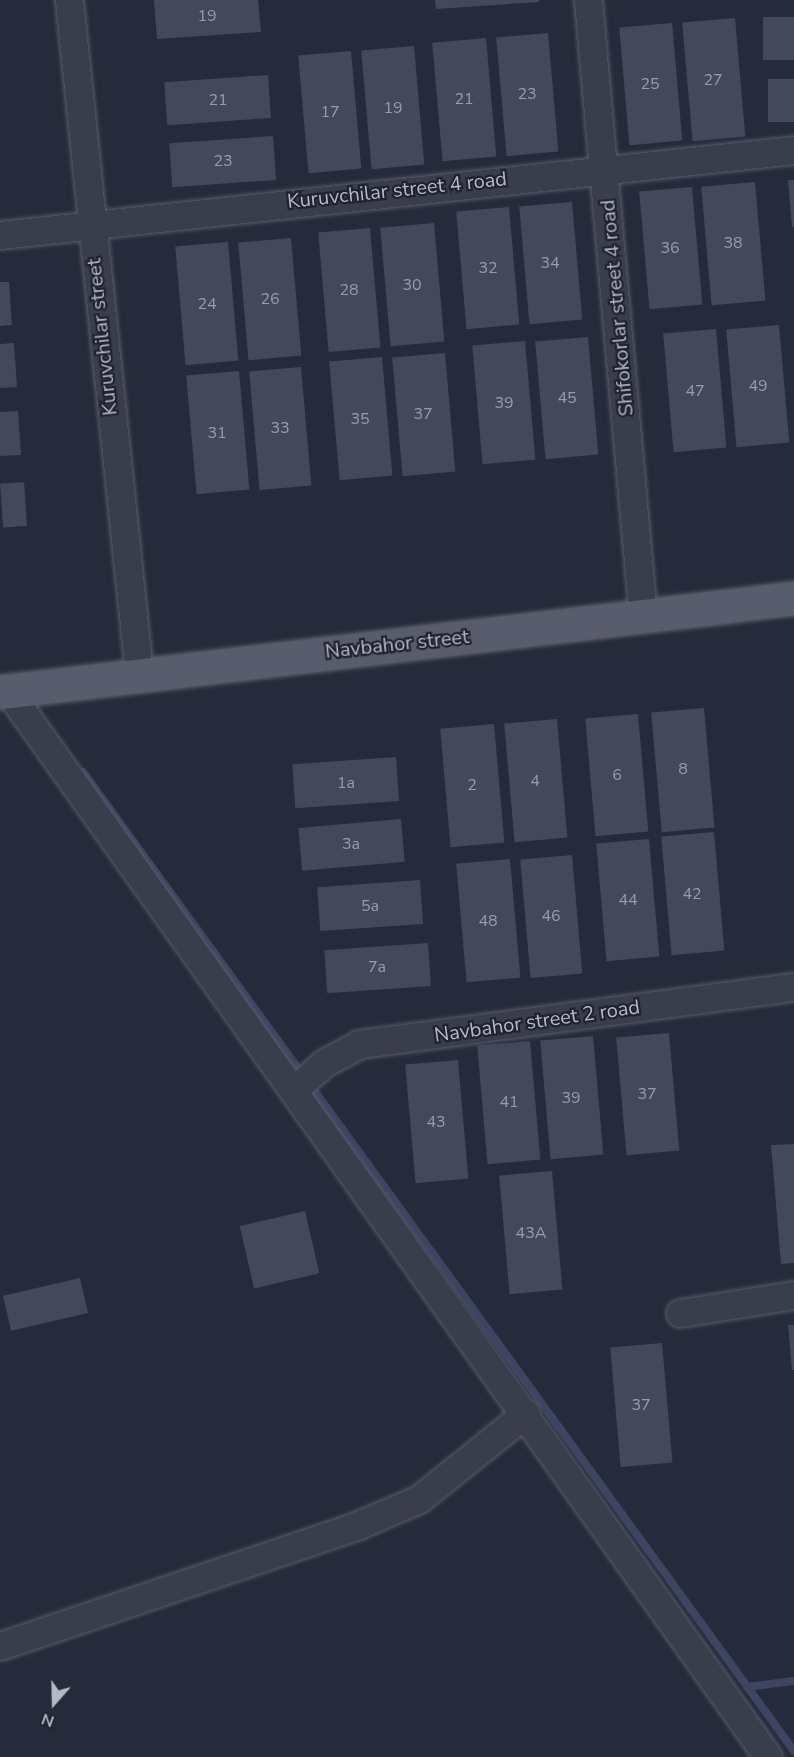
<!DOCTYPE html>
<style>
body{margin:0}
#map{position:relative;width:794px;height:1757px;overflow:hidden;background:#262b3b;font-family:"Nunito Sans",sans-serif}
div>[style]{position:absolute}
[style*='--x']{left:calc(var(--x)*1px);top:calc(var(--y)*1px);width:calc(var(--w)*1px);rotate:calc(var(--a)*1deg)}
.stream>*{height:8px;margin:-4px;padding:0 4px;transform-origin:4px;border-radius:4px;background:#3d4563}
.building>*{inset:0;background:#43485b;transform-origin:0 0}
.roads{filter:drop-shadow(0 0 2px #585b6a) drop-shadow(0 0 2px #585b6a)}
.minor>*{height:27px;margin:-13.5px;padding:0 13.5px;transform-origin:13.5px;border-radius:13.5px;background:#3a3d4c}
.major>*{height:33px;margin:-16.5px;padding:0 16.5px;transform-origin:16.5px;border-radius:16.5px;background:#585c6c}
span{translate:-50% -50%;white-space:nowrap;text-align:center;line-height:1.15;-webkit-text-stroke:4.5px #1f2231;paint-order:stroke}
.number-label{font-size:16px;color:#999cac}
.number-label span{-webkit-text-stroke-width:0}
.street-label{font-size:20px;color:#b6b8c7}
.north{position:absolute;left:24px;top:1673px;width:60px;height:60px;-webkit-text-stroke:4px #1f2231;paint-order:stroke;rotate:200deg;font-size:16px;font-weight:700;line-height:24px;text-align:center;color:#b6b8c7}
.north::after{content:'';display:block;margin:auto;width:21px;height:27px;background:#b6b8c7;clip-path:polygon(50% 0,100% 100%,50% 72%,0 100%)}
</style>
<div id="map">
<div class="stream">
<i style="--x:83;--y:772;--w:1210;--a:54.01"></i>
<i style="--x:747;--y:1687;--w:47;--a:-7.3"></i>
</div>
<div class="building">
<i style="clip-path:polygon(154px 0,258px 0,261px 32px,157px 39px)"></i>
<i style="clip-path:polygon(435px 0,539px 0,539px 2px,436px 9px)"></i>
<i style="left:794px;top:17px;width:43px;height:31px;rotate:90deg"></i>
<i style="left:735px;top:18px;width:119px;height:53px;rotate:85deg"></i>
<i style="left:672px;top:23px;width:118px;height:53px;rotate:85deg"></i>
<i style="left:548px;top:33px;width:119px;height:52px;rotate:85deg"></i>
<i style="left:486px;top:38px;width:119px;height:54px;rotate:85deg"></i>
<i style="left:414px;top:46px;width:119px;height:53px;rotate:85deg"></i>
<i style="left:351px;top:51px;width:118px;height:53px;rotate:85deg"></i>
<i style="left:268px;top:75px;width:43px;height:104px;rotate:86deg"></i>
<i style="left:794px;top:79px;width:43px;height:26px;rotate:90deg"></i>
<i style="left:273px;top:136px;width:44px;height:104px;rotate:86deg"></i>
<i style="clip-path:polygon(788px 180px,794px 180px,794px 227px,792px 227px)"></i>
<i style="left:755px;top:182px;width:119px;height:54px;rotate:85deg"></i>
<i style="left:692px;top:187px;width:118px;height:53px;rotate:85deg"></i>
<i style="left:572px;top:202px;width:118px;height:53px;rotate:85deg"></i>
<i style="left:509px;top:207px;width:118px;height:53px;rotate:85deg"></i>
<i style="left:434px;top:223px;width:119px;height:54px;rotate:85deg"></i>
<i style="left:370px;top:228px;width:120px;height:52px;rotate:85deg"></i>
<i style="left:291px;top:238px;width:118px;height:53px;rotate:85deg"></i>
<i style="left:228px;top:242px;width:119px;height:53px;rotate:85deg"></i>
<i style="clip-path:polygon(0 282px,9px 282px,12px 325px,0 326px)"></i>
<i style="left:779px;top:325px;width:118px;height:53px;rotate:85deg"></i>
<i style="left:716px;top:329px;width:119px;height:53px;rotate:85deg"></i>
<i style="left:588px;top:337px;width:118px;height:53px;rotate:85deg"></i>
<i style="left:525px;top:341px;width:119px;height:53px;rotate:85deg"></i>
<i style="clip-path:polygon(14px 343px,17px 387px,0 388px,0 344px)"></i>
<i style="left:445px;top:353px;width:119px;height:53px;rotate:85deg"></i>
<i style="left:382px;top:357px;width:119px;height:53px;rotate:85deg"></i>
<i style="left:301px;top:367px;width:119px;height:52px;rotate:85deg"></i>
<i style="left:239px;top:371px;width:119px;height:53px;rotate:85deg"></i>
<i style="clip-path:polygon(18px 411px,21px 455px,0 456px,0 412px)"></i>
<i style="left:24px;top:482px;width:44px;height:24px;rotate:86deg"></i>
<i style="left:704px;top:708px;width:120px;height:53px;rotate:85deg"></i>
<i style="left:638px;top:714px;width:118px;height:53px;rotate:85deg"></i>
<i style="left:557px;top:719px;width:119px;height:53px;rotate:85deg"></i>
<i style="left:494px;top:724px;width:119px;height:54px;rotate:85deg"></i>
<i style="left:396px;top:757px;width:44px;height:104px;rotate:86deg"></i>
<i style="left:401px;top:819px;width:43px;height:103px;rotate:85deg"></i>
<i style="left:714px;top:832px;width:119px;height:53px;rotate:85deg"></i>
<i style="left:649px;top:839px;width:118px;height:53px;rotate:85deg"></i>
<i style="left:572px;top:855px;width:119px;height:52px;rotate:85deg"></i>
<i style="left:510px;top:859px;width:119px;height:54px;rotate:85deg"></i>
<i style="left:420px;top:880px;width:44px;height:103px;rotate:86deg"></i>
<i style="left:428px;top:943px;width:43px;height:104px;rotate:86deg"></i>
<i style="left:669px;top:1033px;width:118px;height:53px;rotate:85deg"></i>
<i style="left:593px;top:1036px;width:119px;height:53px;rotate:85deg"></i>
<i style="left:530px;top:1041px;width:119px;height:53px;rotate:85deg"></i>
<i style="left:458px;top:1060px;width:119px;height:53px;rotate:85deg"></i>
<i style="clip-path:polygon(794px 1144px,794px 1263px,781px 1264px,771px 1145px)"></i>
<i style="left:552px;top:1171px;width:119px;height:53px;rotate:85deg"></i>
<i style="left:305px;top:1211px;width:64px;height:67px;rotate:77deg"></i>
<i style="left:80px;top:1278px;width:36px;height:79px;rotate:77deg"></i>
<i style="clip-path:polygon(788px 1325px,794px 1325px,794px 1370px,792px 1370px)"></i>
<i style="left:662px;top:1343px;width:120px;height:52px;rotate:85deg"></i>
</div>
<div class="roads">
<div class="minor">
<i style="--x:69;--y:0;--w:677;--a:84.06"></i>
<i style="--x:588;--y:0;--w:618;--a:84.9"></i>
<i style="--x:0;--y:235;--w:799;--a:-6.11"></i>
<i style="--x:8;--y:691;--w:1309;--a:54.51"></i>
<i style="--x:294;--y:1090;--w:40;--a:-42"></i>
<i style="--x:324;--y:1063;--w:40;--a:-28"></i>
<i style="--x:359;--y:1044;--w:439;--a:-7.5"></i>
<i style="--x:680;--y:1313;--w:115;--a:-9"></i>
<i style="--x:0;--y:1646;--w:376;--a:-18.6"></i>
<i style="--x:356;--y:1526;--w:69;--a:-23.2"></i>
<i style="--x:419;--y:1499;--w:137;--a:-38.8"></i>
</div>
<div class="major">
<i style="--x:0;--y:692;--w:800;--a:-6.75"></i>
</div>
</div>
<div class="number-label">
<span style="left:207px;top:16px">19</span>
<span style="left:713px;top:80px">27</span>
<span style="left:650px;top:84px">25</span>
<span style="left:527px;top:94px">23</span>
<span style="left:464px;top:99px">21</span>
<span style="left:218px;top:100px">21</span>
<span style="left:393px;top:108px">19</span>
<span style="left:330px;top:112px">17</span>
<span style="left:223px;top:161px">23</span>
<span style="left:733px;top:243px">38</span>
<span style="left:670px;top:248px">36</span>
<span style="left:550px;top:263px">34</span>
<span style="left:488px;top:268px">32</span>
<span style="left:412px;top:285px">30</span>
<span style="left:349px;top:290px">28</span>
<span style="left:270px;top:299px">26</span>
<span style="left:207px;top:304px">24</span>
<span style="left:758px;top:386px">49</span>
<span style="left:695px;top:391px">47</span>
<span style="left:567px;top:398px">45</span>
<span style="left:504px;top:403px">39</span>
<span style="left:423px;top:414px">37</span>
<span style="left:360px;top:419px">35</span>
<span style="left:280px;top:428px">33</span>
<span style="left:217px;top:433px">31</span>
<span style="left:683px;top:769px">8</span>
<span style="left:617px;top:775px">6</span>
<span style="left:535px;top:781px">4</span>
<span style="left:346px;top:783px">1a</span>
<span style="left:472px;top:785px">2</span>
<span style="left:351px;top:844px">3a</span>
<span style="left:692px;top:894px">42</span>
<span style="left:628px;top:900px">44</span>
<span style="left:370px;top:906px">5a</span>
<span style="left:551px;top:916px">46</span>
<span style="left:488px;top:921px">48</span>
<span style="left:377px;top:967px">7a</span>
<span style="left:647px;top:1094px">37</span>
<span style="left:571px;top:1098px">39</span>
<span style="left:509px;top:1102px">41</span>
<span style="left:436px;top:1122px">43</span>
<span style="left:531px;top:1233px">43A</span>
<span style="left:641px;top:1405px">37</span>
</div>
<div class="street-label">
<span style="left:397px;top:190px;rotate:-6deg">Kuruvchilar street 4 road</span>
<span style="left:617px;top:308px;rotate:-95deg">Shifokorlar street 4 road</span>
<span style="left:102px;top:337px;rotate:-96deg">Kuruvchilar street</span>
<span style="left:397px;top:644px;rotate:-6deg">Navbahor street</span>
<span style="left:537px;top:1021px;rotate:-8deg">Navbahor street 2 road</span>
</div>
<div class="north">N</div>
</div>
